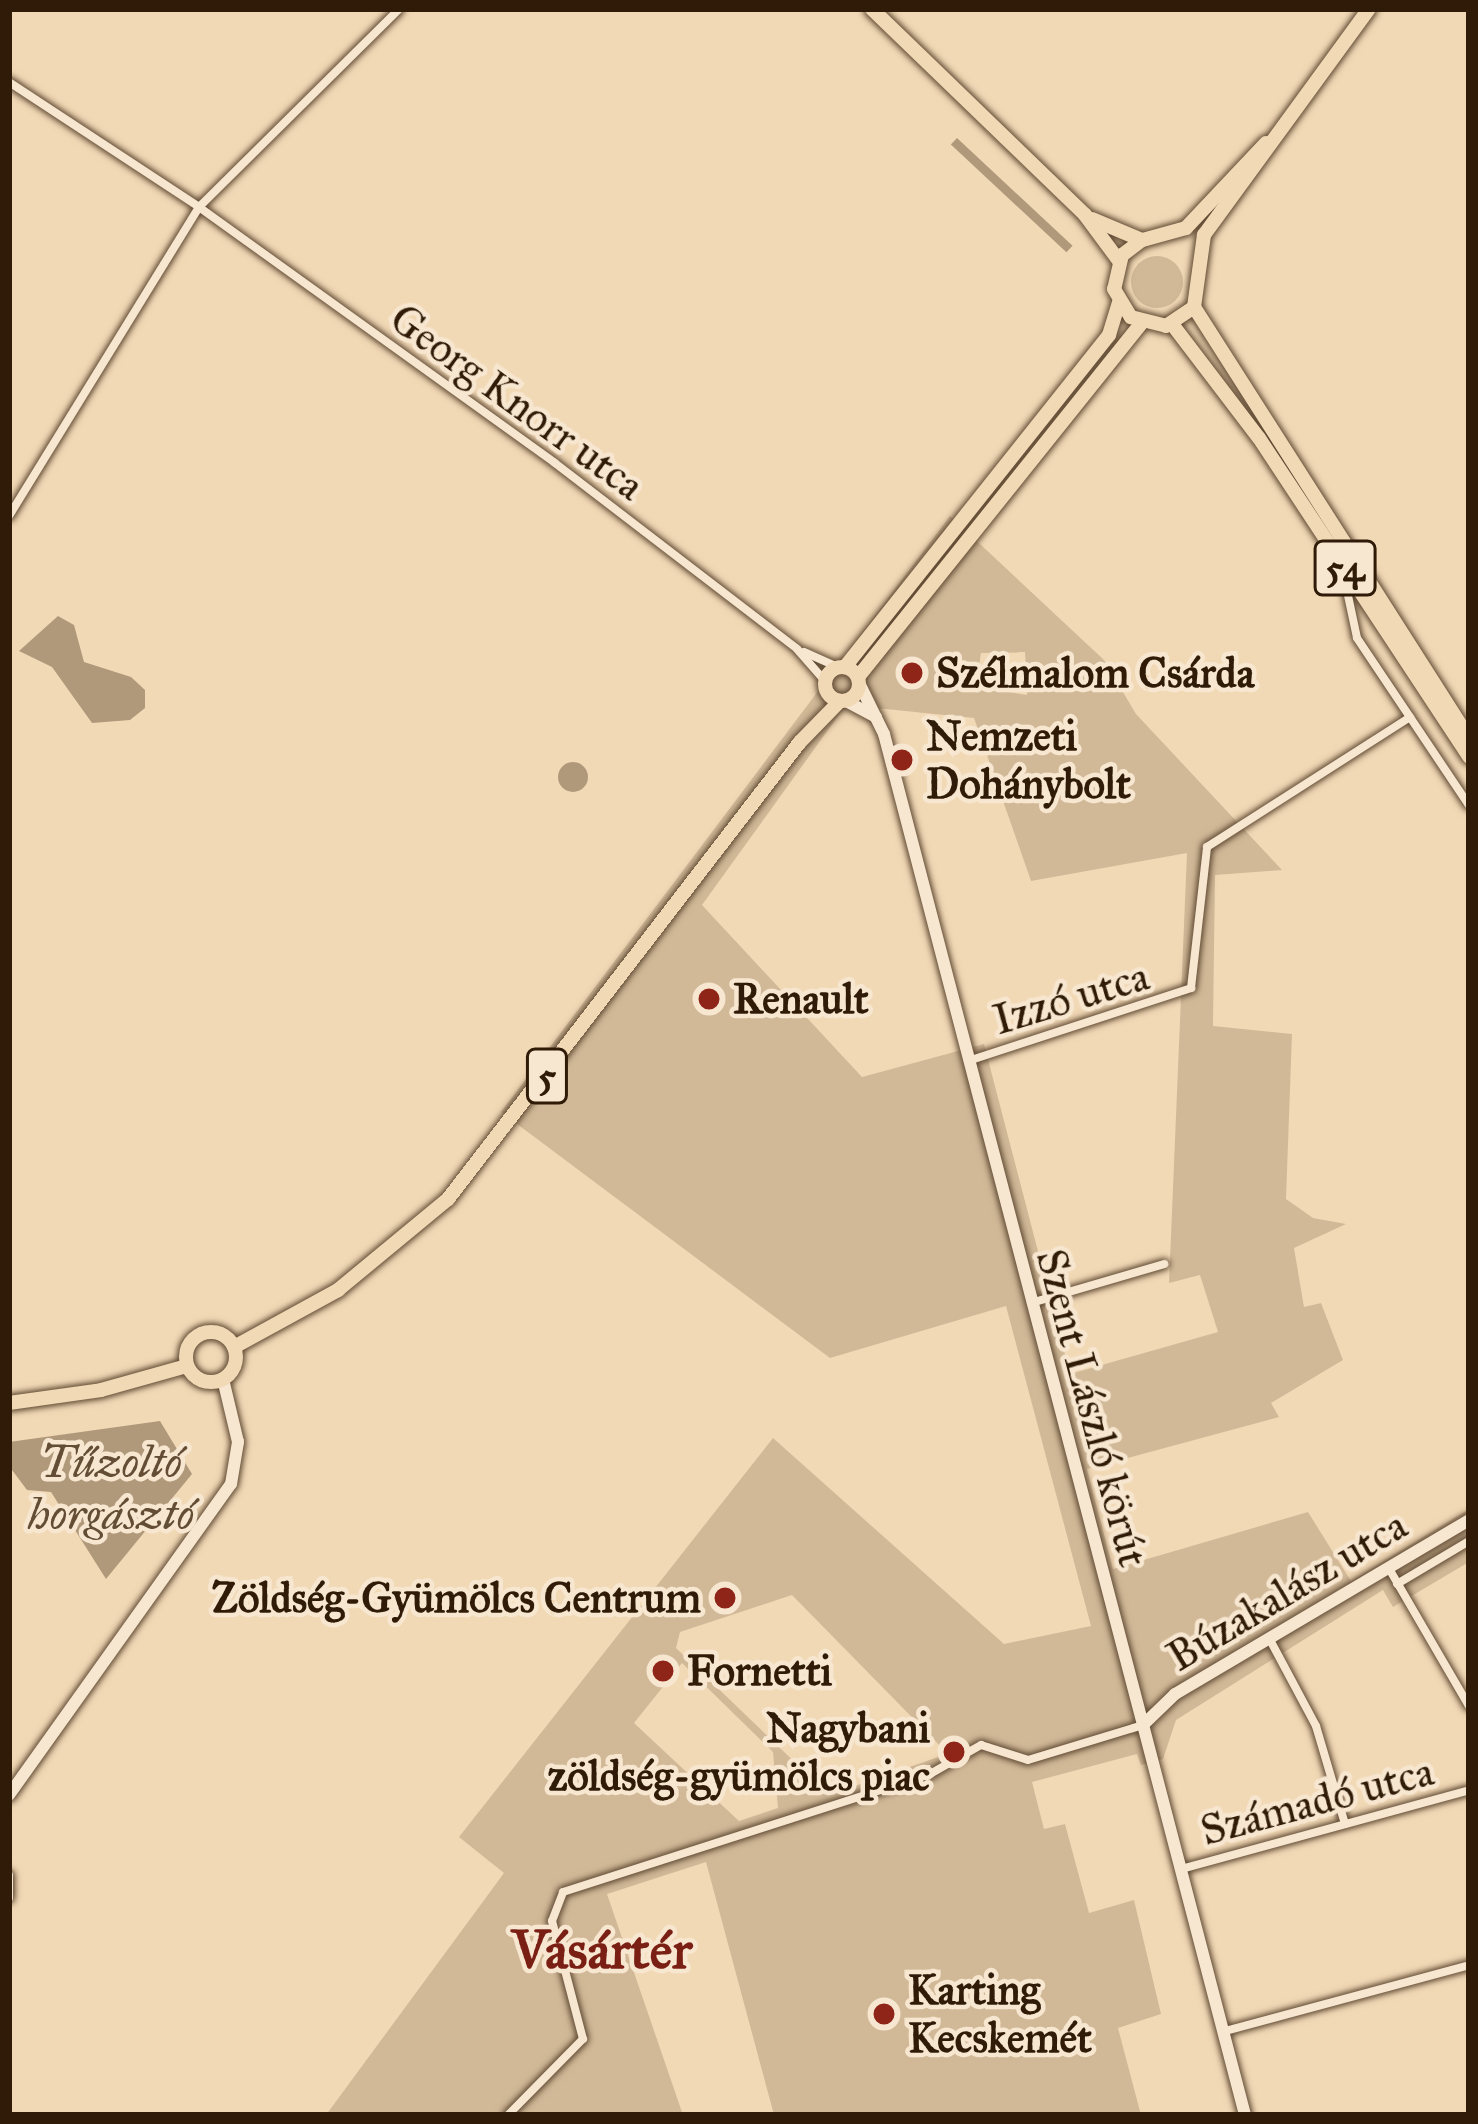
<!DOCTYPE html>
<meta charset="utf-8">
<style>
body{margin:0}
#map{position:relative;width:1478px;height:2124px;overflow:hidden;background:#f2d9b6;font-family:"IM FELL Great Primer",serif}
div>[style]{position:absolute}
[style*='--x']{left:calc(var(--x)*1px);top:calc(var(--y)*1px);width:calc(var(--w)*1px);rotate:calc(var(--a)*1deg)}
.green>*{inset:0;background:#d1b998}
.round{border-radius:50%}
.water>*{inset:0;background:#b0987a;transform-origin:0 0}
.roads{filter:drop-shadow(0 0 3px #604a33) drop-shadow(0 0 3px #604a33)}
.street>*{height:8px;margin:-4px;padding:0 4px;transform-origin:4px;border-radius:4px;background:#f7e6d0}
.secondary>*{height:12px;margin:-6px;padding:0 6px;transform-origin:6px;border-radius:6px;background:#f7e6d0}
.primary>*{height:14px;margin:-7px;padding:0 7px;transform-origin:7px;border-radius:7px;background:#f2d9b6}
.primary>.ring{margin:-7px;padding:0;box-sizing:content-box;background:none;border:14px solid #f2d9b6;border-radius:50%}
.dots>*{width:33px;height:33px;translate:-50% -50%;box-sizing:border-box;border:6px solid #f7e6d0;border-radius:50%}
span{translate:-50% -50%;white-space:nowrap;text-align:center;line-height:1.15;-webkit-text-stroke:9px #f7e6d0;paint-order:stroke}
.shield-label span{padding:3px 9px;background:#f7e6d0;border:3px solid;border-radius:9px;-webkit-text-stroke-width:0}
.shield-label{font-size:39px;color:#2f1b07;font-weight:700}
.street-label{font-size:42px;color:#2f1b07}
.poi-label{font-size:42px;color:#2f1b07;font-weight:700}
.left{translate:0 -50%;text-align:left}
.right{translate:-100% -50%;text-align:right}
.water-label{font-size:45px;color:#634d35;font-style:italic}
.district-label{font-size:54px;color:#7a1f14;font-weight:700}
.frame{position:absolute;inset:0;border:12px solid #2f1b07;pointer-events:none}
</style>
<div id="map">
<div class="green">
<i class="round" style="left:1131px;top:256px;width:52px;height:52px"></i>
<i style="clip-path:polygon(evenodd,950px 516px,1104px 660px,1136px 714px,1282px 870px,1215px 875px,1213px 1026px,1292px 1034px,1286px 1199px,1313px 1218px,1346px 1224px,1294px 1248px,1304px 1307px,1321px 1303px,1343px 1360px,1271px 1403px,1279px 1417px,1087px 1469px,1113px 1569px,1308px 1512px,1351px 1581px,1469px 1509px,1469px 1562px,1393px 1607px,1383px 1590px,1176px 1720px,1163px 1759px,1141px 1765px,1137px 1754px,1032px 1782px,1044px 1829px,1065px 1824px,1089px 1913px,1134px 1900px,1161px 2014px,1118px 2028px,1141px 2115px,774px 2115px,706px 1862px,607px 1894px,683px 2115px,326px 2115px,504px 1873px,459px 1837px,773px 1438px,1004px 1644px,1091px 1626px,1006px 1306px,830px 1358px,501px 1112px,950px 516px,1025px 652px,1027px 695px,976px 687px,981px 653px,1025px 652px,950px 516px,846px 705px,974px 718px,1031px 881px,1187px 853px,1169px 1283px,1200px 1275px,1218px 1332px,1070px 1374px,984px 1044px,862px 1077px,702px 905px,846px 705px,950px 516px,792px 1595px,947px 1753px,947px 1754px,829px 1795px,676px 1648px,680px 1632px,792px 1595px,950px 516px,682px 1663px,773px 1752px,778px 1808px,739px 1821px,634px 1723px,682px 1663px)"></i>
</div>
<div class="water">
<i style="left:957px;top:138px;width:158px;height:9px;rotate:43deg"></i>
<i style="clip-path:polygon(58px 616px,74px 625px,84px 662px,131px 677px,145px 690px,145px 708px,130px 720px,92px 723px,52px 667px,19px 651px)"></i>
<i class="round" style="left:558px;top:762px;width:30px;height:30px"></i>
<i style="clip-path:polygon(160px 1421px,192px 1474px,106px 1579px,51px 1492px,27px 1490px,9px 1466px,9px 1442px)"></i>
</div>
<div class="roads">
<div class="street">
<i style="--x:9;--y:82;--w:227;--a:33.3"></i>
<i style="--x:199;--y:207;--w:438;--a:35.7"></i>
<i style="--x:555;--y:463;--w:305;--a:37.5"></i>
<i style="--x:797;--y:649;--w:43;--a:48.8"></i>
<i style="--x:9;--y:516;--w:363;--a:-58.4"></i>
<i style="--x:199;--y:207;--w:281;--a:-44.7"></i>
<i style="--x:1343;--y:572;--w:67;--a:78"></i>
<i style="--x:1357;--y:638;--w:201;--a:56.2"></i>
<i style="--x:804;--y:652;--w:36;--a:24"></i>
<i style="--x:968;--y:1061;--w:235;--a:-18.1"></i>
<i style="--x:1191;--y:988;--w:142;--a:-83.5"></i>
<i style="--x:1207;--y:847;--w:241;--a:-32.6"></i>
<i style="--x:1031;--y:1303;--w:139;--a:-16.3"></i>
<i style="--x:1391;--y:1572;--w:155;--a:59.8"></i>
<i style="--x:1397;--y:1584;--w:84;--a:-30.8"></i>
<i style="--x:1269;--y:1638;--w:100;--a:61.9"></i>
<i style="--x:1316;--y:1726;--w:102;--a:73.5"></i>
<i style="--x:1181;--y:1869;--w:299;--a:-15.3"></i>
<i style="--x:9;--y:1875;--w:23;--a:90"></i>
<i style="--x:1225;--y:2031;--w:253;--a:-15.1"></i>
<i style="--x:508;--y:2115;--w:107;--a:-45.4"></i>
<i style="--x:583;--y:2039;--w:122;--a:-104.7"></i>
<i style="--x:552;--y:1921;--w:31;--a:-69"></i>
<i style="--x:563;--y:1892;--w:386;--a:-17.8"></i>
<i style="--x:930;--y:1774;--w:59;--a:-29.6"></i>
<i style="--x:981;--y:1745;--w:49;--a:17.7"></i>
<i style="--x:1028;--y:1760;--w:120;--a:-16.9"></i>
</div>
<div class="secondary">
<i style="--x:860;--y:685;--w:55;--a:63.9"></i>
<i style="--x:884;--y:734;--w:1427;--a:75.35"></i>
<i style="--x:846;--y:701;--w:34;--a:28"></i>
<i style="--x:1143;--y:1725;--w:45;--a:-44.1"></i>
<i style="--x:1175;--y:1694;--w:342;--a:-30.6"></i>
<i style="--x:9;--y:1795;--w:382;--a:-54.5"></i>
<i style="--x:231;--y:1484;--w:43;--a:-80.5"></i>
<i style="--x:238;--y:1442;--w:65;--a:-103.4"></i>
</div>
<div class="primary">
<i style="--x:872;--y:9;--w:296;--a:44"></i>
<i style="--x:1085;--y:215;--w:57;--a:53.5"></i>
<i style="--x:1266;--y:143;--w:117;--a:133.3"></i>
<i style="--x:1186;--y:228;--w:46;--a:164.7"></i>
<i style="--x:1142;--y:240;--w:25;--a:143"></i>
<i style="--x:1122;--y:255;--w:35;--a:103"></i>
<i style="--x:1114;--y:289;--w:33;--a:59"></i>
<i style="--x:1131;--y:317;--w:36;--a:14"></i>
<i style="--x:1166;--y:326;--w:34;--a:-34"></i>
<i style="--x:1194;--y:307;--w:73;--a:-82.1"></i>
<i style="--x:1204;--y:235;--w:280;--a:-53.9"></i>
<i style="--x:1092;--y:219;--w:54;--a:22.8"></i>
<i style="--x:1194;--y:307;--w:511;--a:57.46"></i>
<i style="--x:1172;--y:324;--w:143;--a:52.7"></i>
<i style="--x:1259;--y:438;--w:382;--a:56.6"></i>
<i class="ring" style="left:825px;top:667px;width:20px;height:20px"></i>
<i style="--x:845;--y:667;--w:424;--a:-51.5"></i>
<i style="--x:1109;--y:335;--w:34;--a:-73"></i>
<i style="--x:858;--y:677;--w:454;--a:-51.3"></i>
<i class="ring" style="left:186px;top:1332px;width:36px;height:36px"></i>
<i style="--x:234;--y:1347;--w:119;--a:-28.7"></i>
<i style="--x:338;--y:1290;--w:143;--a:-39.6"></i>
<i style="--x:448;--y:1199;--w:577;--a:-52.4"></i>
<i style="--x:800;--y:742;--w:57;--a:-45.7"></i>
<i style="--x:9;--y:1403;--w:93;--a:-8"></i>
<i style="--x:101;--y:1390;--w:89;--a:-15.6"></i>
</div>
</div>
<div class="dots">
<i style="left:912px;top:673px;background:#8f2418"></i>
<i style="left:902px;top:760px;background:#8f2418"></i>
<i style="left:709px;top:999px;background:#8f2418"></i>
<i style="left:725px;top:1598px;background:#8f2418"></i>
<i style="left:663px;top:1671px;background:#8f2418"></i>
<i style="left:954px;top:1752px;background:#8f2418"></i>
<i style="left:884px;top:2014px;background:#8f2418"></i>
</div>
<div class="shield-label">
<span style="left:1345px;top:568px">54</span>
<span style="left:547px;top:1076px">5</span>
</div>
<div class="street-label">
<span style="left:517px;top:402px;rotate:36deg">Georg Knorr utca</span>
<span style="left:1071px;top:998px;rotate:-17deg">Izzó utca</span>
<span style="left:1092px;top:1408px;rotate:75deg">Szent László körút</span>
<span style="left:1287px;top:1591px;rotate:-31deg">Búzakalász utca</span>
<span style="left:1317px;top:1801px;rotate:-15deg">Számadó utca</span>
</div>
<div class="poi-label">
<span class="left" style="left:936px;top:673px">Szélmalom Csárda</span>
<span class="left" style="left:926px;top:760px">Nemzeti<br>Dohánybolt</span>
<span class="left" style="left:733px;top:999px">Renault</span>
<span class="right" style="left:701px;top:1598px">Zöldség-Gyümölcs Centrum</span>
<span class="left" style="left:687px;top:1671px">Fornetti</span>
<span class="right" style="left:930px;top:1752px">Nagybani<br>zöldség-gyümölcs piac</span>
<span class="left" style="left:908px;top:2014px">Karting<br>Kecskemét</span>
</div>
<div class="water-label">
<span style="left:111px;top:1488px">Tűzoltó<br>horgásztó</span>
</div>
<div class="district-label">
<span style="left:602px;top:1950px">Vásártér</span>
</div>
<div class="frame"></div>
</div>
